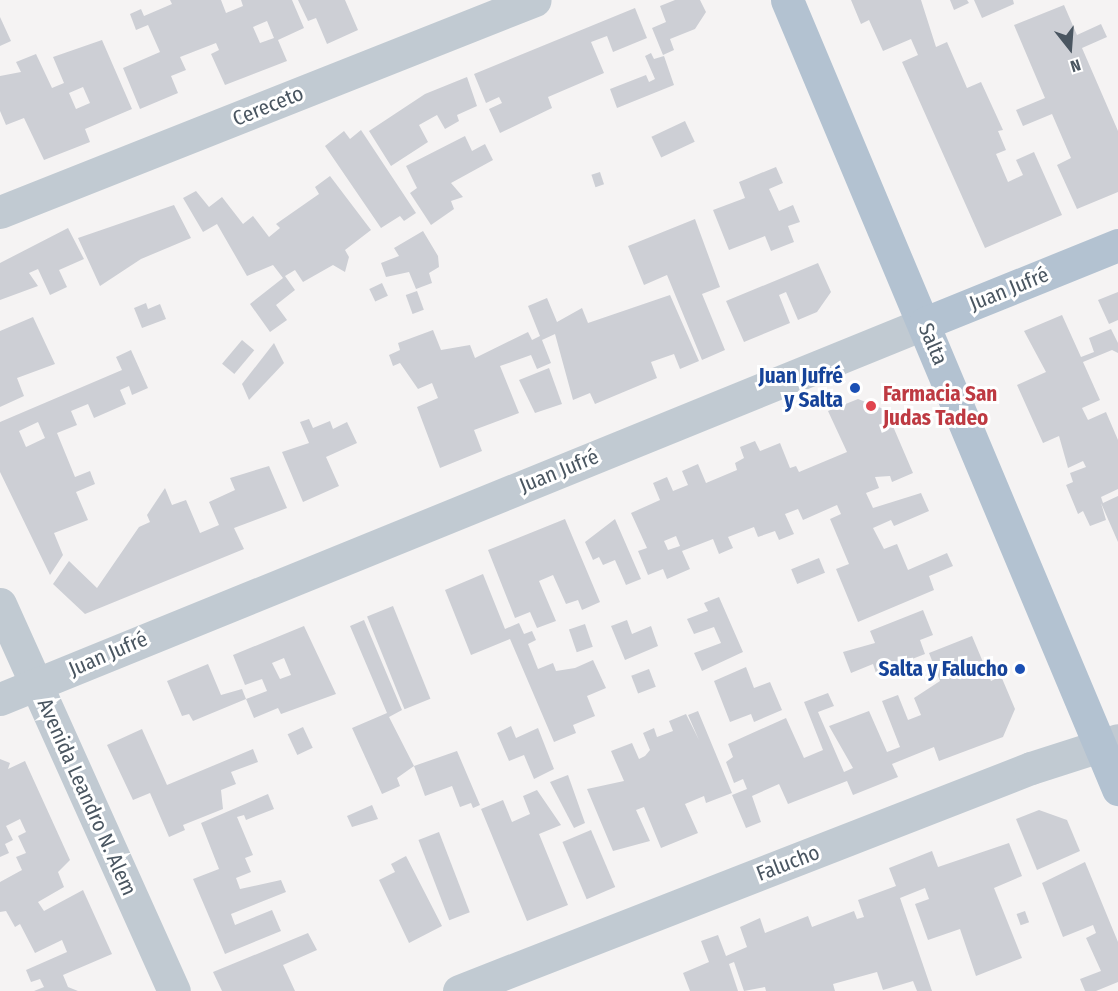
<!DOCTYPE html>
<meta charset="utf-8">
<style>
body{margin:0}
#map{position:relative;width:1118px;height:991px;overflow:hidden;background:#f5f3f3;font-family:"Fira Sans Condensed",sans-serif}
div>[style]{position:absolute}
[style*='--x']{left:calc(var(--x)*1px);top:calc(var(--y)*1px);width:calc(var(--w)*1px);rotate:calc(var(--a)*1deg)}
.building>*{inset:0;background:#cdcfd5;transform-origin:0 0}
.minor>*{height:33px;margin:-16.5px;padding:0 16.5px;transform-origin:16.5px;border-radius:16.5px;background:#c1cad2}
.major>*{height:33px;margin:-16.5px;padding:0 16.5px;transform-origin:16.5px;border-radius:16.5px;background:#b3c2d1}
.dots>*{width:16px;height:16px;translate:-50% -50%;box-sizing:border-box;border:3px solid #fff;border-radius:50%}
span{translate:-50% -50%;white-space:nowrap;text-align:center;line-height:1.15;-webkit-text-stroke:6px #fff;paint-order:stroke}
.street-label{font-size:21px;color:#4a5661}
.transit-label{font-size:21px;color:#164399;font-weight:700}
.right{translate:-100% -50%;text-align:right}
.health-label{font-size:21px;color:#be3a42;font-weight:700}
.left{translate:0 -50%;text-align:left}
.north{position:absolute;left:1040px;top:18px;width:60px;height:60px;-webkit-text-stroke:4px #fff;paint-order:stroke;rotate:163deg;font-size:16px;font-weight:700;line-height:24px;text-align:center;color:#4a5661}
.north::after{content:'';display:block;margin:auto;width:21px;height:27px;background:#4a5661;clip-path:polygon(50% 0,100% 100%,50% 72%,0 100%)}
</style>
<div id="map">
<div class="building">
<i style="clip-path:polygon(evenodd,170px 0,221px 0,226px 13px,243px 6px,241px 0,292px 0,304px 28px,278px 40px,287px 61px,225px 85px,211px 54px,219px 50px,216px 43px,180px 57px,186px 70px,171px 76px,178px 93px,140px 109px,123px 68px,160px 52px,148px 25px,136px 30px,130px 14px,141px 9px,144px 16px,172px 4px,170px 0,267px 21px,274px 38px,260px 43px,253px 27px,267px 21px)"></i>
<i style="clip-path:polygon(298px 0,345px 0,358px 30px,327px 44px,316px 18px,308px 21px)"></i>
<i style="clip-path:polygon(675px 0,700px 0,706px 12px,695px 29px,670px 39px,674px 50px,663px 55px,652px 28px,666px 22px,660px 6px)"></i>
<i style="clip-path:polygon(851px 0,921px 0,936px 47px,947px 42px,967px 88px,981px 82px,1003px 130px,998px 131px,1006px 150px,996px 154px,1008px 182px,1023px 175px,1016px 160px,1034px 152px,1062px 215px,985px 248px,902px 62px,918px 55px,911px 39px,883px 51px,869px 20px,861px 24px)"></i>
<i style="clip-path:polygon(950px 0,967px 0,969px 3px,954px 10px)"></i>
<i style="clip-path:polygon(974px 0,1013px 0,1014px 4px,982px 18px)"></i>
<i style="clip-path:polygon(1064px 5px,1077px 35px,1101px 24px,1107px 37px,1082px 48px,1118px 131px,1118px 192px,1077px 209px,1057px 165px,1071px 158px,1052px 114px,1023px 126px,1016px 110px,1045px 98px,1014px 25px)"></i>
<i style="clip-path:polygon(635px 8px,647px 38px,613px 52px,607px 36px,591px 42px,604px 73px,548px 97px,552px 108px,500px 133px,489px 109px,502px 103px,499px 97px,486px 103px,474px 74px)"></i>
<i style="clip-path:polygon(0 17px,11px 41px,0 46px)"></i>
<i style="clip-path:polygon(evenodd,102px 40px,132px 109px,85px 129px,90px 142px,44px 160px,24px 118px,6px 125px,0 111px,0 76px,21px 72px,16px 62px,36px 54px,52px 88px,64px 83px,53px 57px,102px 40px,83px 87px,90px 103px,76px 109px,69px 93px,83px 87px)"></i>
<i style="clip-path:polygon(651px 53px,654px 59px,664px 56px,674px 85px,617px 108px,610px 89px,646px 75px,649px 82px,655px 79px,645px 56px)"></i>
<i style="clip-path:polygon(467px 77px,477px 106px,457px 115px,459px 121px,445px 129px,437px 115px,419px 125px,428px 142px,391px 166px,369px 131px,425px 94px)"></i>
<i style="left:685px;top:121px;width:23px;height:37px;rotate:65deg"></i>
<i style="clip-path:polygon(361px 130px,416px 213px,404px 221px,400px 216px,381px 228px,325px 146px,344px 131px,350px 139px)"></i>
<i style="clip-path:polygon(465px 136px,472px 151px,485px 144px,493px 160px,451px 183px,463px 197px,451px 201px,454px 209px,431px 225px,410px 193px,417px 188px,406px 166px)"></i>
<i style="clip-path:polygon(776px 167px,783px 183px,769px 189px,779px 211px,793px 205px,800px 222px,788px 226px,794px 242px,771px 251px,765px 236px,729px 250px,713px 210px,745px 198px,739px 182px)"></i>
<i style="left:600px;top:172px;width:13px;height:9px;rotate:72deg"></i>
<i style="clip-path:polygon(330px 176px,371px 230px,345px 250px,349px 257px,345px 272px,333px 265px,303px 282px,295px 270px,285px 276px,295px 290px,276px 305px,287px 320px,270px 332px,250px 304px,283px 278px,273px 265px,247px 276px,217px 224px,203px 232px,183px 198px,196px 191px,209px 207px,222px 197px,243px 224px,253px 216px,269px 237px,280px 228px,276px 224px,319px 194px,315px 187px)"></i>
<i style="clip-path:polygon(174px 205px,191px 238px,141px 259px,100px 286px,78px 238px)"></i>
<i style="clip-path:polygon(695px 219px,720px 287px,702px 294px,725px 350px,702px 360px,667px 275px,644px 285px,628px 246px)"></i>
<i style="clip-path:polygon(68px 228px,84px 259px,59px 270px,67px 287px,50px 295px,38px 269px,29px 273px,38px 286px,0 300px,0 263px)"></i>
<i style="clip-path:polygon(423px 231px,438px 256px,439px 267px,429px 273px,432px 283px,416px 289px,409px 272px,386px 277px,381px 263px,399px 256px,394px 248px)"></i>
<i style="clip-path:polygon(818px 263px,831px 292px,817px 312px,798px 320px,786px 292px,779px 295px,790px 323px,744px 342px,726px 301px)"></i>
<i style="left:382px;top:283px;width:14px;height:14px;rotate:65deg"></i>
<i style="left:417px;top:291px;width:20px;height:12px;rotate:70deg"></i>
<i style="clip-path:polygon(1118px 292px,1118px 320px,1109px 324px,1098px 300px)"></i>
<i style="clip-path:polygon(670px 295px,699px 361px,680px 369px,674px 354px,651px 362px,657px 378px,595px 404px,590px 393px,573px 400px,555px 334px,542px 340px,551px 363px,537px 369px,531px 355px,500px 366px,519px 413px,474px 430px,482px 451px,440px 468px,417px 407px,438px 398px,432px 383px,418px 389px,400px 363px,393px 366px,389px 355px,400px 350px,398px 343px,433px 330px,441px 350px,470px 345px,475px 358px,528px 332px,532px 340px,540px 336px,528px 306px,547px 298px,557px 322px,582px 308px,588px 323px)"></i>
<i style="clip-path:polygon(146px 303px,148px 309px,160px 304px,166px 319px,142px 328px,134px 308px)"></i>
<i style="clip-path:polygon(1062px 315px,1081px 357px,1094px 352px,1089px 338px,1111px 329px,1118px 343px,1118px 353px,1112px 350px,1083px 362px,1100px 400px,1082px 408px,1088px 420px,1106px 412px,1118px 440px,1118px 489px,1101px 497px,1103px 503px,1118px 496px,1118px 542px,1101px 503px,1106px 520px,1090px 526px,1083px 511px,1078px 514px,1066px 485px,1073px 482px,1070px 473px,1086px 467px,1083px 461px,1068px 468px,1059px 436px,1043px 443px,1017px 385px,1046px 372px,1024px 331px)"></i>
<i style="clip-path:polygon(33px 317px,55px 364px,17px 378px,24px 396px,0 407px,0 331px)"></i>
<i style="left:242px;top:340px;width:16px;height:31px;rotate:40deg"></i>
<i style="clip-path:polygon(274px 343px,284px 363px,249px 400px,242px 384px)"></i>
<i style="clip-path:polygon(evenodd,131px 350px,148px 388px,132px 395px,129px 386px,120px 390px,126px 404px,94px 418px,88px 404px,71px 411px,77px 425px,57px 433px,75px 477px,90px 471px,95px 484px,76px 492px,88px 520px,54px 533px,63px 555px,50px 575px,0 472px,0 422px,122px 370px,116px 357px,131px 350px,38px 422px,45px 438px,26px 447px,19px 431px,38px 422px)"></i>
<i style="clip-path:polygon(549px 368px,562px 404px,535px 413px,519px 380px)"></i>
<i style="clip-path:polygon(evenodd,858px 399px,886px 410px,913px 473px,892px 482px,890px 476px,875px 477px,879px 488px,866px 493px,873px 508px,921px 493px,929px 511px,894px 526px,891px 520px,873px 528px,884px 549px,897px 544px,908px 570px,947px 553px,953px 566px,929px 576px,934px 590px,858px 622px,836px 569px,849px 564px,830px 519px,841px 514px,837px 505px,803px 520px,798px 509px,785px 514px,794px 534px,779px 540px,775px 531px,758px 537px,754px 527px,728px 537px,733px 548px,719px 554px,713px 539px,682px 551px,690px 569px,667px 579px,663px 569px,648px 575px,638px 551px,647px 548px,631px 513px,660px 500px,653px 483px,667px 477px,673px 491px,688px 485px,682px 471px,698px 464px,706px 483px,737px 470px,735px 463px,744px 458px,740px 447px,755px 441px,760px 451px,780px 443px,790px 468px,796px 466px,799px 472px,847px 452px,828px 411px,858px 399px,676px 536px,680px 546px,668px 550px,664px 541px,676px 536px)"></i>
<i style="clip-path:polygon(309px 419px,313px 428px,330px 421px,333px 429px,347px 422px,357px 443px,326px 457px,339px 486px,303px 502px,282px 452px,309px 443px,300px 422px)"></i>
<i style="clip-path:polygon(269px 466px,287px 508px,234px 528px,244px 549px,85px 614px,53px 584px,69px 561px,97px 588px,139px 527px,150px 522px,147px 515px,165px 488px,172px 505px,186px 500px,200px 533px,219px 525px,209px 502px,235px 490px,230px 478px)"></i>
<i style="clip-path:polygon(565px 519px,600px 602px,582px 610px,578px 600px,566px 604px,553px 575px,539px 581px,556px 621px,537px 628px,530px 612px,515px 618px,488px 550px)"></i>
<i style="clip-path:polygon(615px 519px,641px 579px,626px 585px,615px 560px,603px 565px,599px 557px,593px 560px,585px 542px)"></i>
<i style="left:819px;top:558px;width:16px;height:30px;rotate:68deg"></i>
<i style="clip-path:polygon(483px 574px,505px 629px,519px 623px,524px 634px,532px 631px,536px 640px,528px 644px,538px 669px,553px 663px,556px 671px,575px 668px,593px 660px,606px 688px,587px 696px,595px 716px,573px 725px,576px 733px,554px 742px,510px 639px,471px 655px,445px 590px)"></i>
<i style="clip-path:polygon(719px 597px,743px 652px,702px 671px,694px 653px,721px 643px,714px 627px,694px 634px,687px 619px,708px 611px,704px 603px)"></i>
<i style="left:393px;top:606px;width:100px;height:28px;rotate:68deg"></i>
<i style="clip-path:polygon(923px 610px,933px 635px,920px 640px,925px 654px,876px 673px,873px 664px,851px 673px,843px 652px,875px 643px,870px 631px)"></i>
<i style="clip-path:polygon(364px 620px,402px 710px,389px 717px,414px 766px,397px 778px,400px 786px,382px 794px,352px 728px,387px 713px,350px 626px)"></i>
<i style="clip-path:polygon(627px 620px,632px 634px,651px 626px,658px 646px,625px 660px,611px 626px)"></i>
<i style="left:585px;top:624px;width:24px;height:17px;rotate:71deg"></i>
<i style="clip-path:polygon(evenodd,304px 626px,336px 694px,281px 714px,278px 708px,254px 718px,246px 699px,267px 691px,262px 679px,245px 685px,233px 655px,304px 626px,284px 658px,291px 675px,280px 679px,272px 663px,284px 658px)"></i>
<i style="clip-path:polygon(972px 636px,991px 681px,1001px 676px,1015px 709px,1003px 737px,939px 761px,934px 747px,892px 764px,898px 777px,853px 795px,847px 781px,788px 804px,779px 784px,752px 796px,761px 822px,746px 828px,732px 795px,747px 789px,743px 779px,734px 783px,726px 762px,733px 757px,728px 744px,786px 718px,804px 758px,823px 750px,804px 702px,828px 693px,834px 706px,818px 712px,844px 772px,853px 768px,829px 726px,869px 711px,887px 752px,900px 747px,882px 701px,898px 695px,908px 720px,921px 715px,914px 698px,940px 681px,929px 653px)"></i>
<i style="clip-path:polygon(208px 664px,221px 695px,242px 689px,246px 699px,193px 721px,189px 714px,182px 716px,167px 681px)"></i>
<i style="clip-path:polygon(746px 667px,754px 688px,770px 682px,782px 710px,754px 722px,751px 714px,730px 722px,714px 681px)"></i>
<i style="left:649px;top:669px;width:19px;height:19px;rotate:69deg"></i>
<i style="clip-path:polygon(698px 711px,732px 793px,706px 803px,704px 796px,685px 804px,698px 833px,661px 848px,644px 807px,636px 810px,650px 841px,613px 851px,587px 789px,624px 781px,611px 751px,632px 743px,639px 759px,645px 756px,650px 750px,643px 733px,654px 728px,657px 737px,673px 731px,669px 721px,686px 714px,699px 740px,688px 715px)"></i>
<i style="clip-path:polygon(511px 726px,516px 738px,538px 728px,554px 769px,534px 779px,524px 755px,509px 761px,497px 733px)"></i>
<i style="left:303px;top:727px;width:23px;height:17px;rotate:65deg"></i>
<i style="clip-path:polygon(142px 729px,167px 785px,253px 749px,258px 762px,231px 772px,236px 784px,221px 790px,223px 809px,183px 825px,185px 830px,169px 837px,150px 793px,133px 800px,107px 745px)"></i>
<i style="clip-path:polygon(457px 751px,480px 805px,473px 808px,471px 803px,460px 807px,452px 786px,425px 796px,414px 766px)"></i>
<i style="clip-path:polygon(0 759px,10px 763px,8px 769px,25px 761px,70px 860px,58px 872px,64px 887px,38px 902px,44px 911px,83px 890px,112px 954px,63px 975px,68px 987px,78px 991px,34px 991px,44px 987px,40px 979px,31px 982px,26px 970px,67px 952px,62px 940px,35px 953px,20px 924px,15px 927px,6px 911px,0 912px,0 882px,22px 870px,16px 857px,26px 853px,18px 836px,26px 832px,20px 819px,6px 826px,13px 840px,5px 844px,9px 853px,0 857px)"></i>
<i style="clip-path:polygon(568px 775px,585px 823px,574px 828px,550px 782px)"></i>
<i style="clip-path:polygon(537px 790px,561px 825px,539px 834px,568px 905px,527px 921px,481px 809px,503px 800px,512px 822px,530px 814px,523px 796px)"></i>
<i style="clip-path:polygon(268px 794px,274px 809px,246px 820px,244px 815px,237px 817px,253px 855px,245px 858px,251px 872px,236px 878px,240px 889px,281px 880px,286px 892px,231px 914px,235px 925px,272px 910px,281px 931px,225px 954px,193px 879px,219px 869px,201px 823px)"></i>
<i style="clip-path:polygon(372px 805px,378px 819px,352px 827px,347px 816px)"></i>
<i style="clip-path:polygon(1039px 810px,1067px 820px,1080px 851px,1037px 870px,1016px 819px)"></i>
<i style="left:591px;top:830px;width:62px;height:31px;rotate:67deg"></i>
<i style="left:439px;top:832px;width:86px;height:22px;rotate:69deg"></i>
<i style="clip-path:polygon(1009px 843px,1022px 876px,994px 888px,1022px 958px,976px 976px,960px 929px,928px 940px,915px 904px,929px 899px,925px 888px,900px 898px,932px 991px,917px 991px,913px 981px,883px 990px,877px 972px,833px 984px,835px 991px,766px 991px,765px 987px,744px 991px,734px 962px,729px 964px,738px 991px,690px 991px,683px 973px,709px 962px,701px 941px,718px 935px,726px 956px,747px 947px,740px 927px,760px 918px,765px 933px,808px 916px,812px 927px,854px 911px,857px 919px,864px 917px,858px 900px,896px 886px,889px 868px,932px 851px,938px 867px)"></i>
<i style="clip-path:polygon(406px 856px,442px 926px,409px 943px,379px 880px,395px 872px,391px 864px)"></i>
<i style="clip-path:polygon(1085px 862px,1118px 942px,1118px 982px,1096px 991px,1085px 991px,1080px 979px,1101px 971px,1086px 938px,1096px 933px,1093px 925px,1063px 937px,1042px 883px)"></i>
<i style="left:1025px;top:911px;width:12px;height:9px;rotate:70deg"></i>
<i style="clip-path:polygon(308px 933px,317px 950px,283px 965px,295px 991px,222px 991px,213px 972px)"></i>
</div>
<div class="minor">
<i style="--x:0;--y:212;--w:575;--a:-21.62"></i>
<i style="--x:0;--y:604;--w:424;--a:65.8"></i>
<i style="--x:0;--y:699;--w:998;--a:-22.12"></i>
<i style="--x:459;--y:991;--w:614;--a:-21.3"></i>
<i style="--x:1031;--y:768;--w:91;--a:-17.8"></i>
</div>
<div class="major">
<i style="--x:787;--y:0;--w:856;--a:67.24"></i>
<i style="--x:925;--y:323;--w:208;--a:-22"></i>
</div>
<div class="dots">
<i style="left:855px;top:388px;background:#1a4fb4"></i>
<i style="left:871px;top:406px;background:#e0444e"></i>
<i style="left:1020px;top:669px;background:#1a4fb4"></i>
</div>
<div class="street-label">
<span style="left:268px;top:106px;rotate:-22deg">Cereceto</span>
<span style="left:1009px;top:289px;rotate:-22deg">Juan Jufré</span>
<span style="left:933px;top:344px;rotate:67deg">Salta</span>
<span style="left:559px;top:471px;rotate:-22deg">Juan Jufré</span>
<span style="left:108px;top:654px;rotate:-23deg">Juan Jufré</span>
<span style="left:87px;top:797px;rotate:66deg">Avenida Leandro N. Alem</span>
<span style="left:788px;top:863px;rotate:-21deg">Falucho</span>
</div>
<div class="transit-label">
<span class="right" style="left:843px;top:388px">Juan Jufré<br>y Salta</span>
<span class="right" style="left:1008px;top:669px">Salta y Falucho</span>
</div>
<div class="health-label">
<span class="left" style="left:883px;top:406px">Farmacia San<br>Judas Tadeo</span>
</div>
<div class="north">N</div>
</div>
